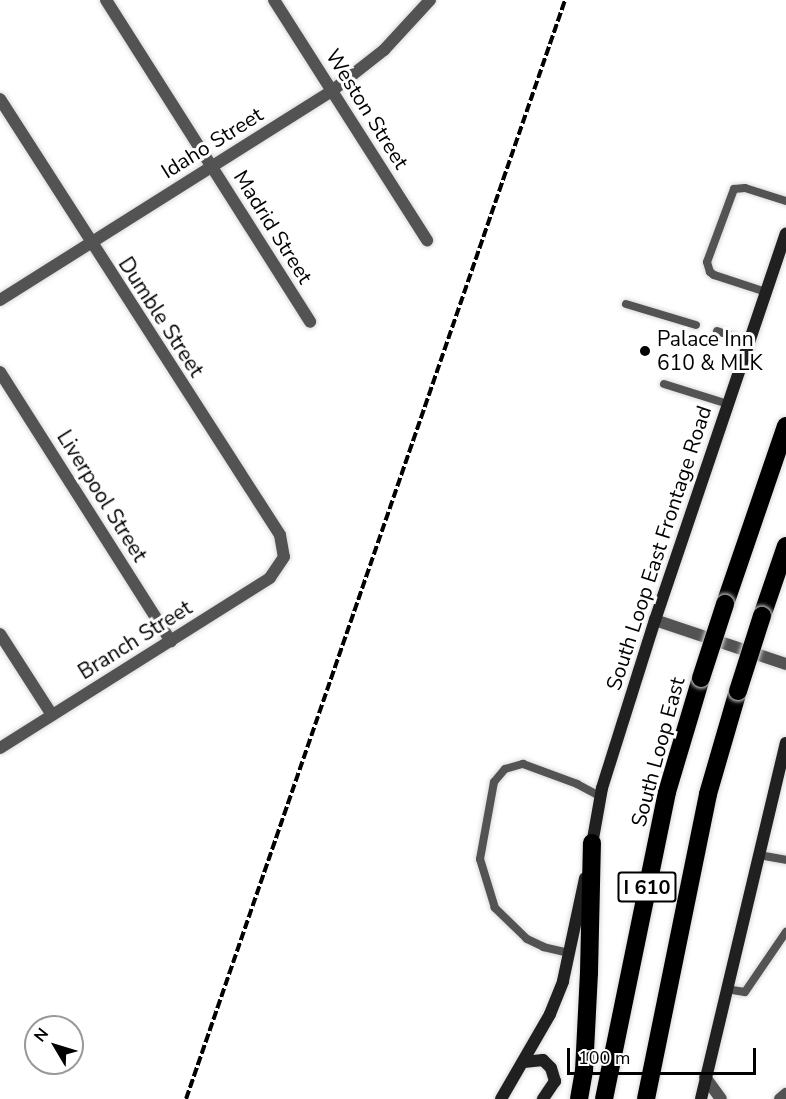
<!DOCTYPE html>
<style>
body{margin:0}
#map{position:relative;width:786px;height:1099px;overflow:hidden;background:#fff;font-family:"Nunito Sans",sans-serif}
div>[style]{position:absolute}
[style*='--x']{left:calc(var(--x)*1px);top:calc(var(--y)*1px);width:calc(var(--w)*1px);rotate:calc(var(--a)*1deg)}
.roads{filter:drop-shadow(0 0 2px #dbdbdb) drop-shadow(0 0 2px #dbdbdb)}
.lane>*{height:8px;margin:-4px;padding:0 4px;transform-origin:4px;border-radius:4px;background:#535353}
.street>*{height:12px;margin:-6px;padding:0 6px;transform-origin:6px;border-radius:6px;background:#535353}
.secondary>*{height:12px;margin:-6px;padding:0 6px;transform-origin:6px;border-radius:6px;background:#202020}
.highway>*{height:18px;margin:-9px;padding:0 9px;transform-origin:9px;border-radius:9px;background:#000}
.rail>*{height:4px;margin-top:-2px;transform-origin:0;background:repeating-linear-gradient(90deg,#000 0 9px,transparent 0 12px)}
.bridges{filter:drop-shadow(0 0 2px #dbdbdb) drop-shadow(0 0 2px #dbdbdb)}
.highway-bridge>*{height:18px;margin:-9px;padding:0 9px;transform-origin:9px;border-radius:9px;background:#000}
.dots>*{width:16px;height:16px;translate:-50% -50%;box-sizing:border-box;border:3px solid #fff;border-radius:50%}
span{translate:-50% -50%;white-space:nowrap;text-align:center;line-height:1.15;-webkit-text-stroke:6px #fff;paint-order:stroke}
.shield-label span{padding:2px 4px;background:#fff;border:2px solid;border-radius:4px;-webkit-text-stroke-width:0}
.shield-label{font-size:20px;color:#000;font-weight:700}
.street-label{font-size:21px;color:#000}
.poi-label{font-size:21px;color:#000}
.left{translate:0 -50%;text-align:left}
.north{position:absolute;left:24px;top:1015px;width:60px;height:60px;box-sizing:border-box;background:#fff;border:2px solid #999;border-radius:50%;rotate:308deg;font-size:16px;font-weight:700;line-height:24px;text-align:center;color:#000}
.north::after{content:'';display:block;margin:auto;width:21px;height:27px;background:#000;clip-path:polygon(50% 0,100% 100%,50% 72%,0 100%)}
.scale{position:absolute;left:567px;top:1048px;width:189px;height:27px;box-sizing:border-box;border:3px solid #000;border-top:0;padding-left:8px;font-size:18px;line-height:21px;white-space:nowrap;color:#000;-webkit-text-stroke:4px #fff;paint-order:stroke}
</style>
<div id="map">
<div class="roads">
<div class="lane">
<i style="--x:766;--y:292;--w:55;--a:-161.9"></i>
<i style="--x:714;--y:275;--w:5;--a:-143"></i>
<i style="--x:710;--y:272;--w:10;--a:-107"></i>
<i style="--x:707;--y:262;--w:78;--a:-69.7"></i>
<i style="--x:734;--y:189;--w:11;--a:-5"></i>
<i style="--x:745;--y:188;--w:43;--a:17.6"></i>
<i style="--x:626;--y:304;--w:73;--a:16.7"></i>
<i style="--x:717;--y:331;--w:34;--a:19"></i>
<i style="--x:664;--y:384;--w:67;--a:17.4"></i>
<i style="--x:759;--y:855;--w:27;--a:10"></i>
<i style="--x:569;--y:953;--w:26;--a:-167"></i>
<i style="--x:544;--y:947;--w:19;--a:-155"></i>
<i style="--x:527;--y:939;--w:45;--a:-135.9"></i>
<i style="--x:495;--y:908;--w:51;--a:-107"></i>
<i style="--x:480;--y:859;--w:78;--a:-79.7"></i>
<i style="--x:494;--y:782;--w:17;--a:-50"></i>
<i style="--x:505;--y:769;--w:19;--a:-16"></i>
<i style="--x:523;--y:764;--w:58;--a:20.3"></i>
<i style="--x:577;--y:784;--w:26;--a:28"></i>
<i style="--x:726;--y:989;--w:19;--a:9"></i>
<i style="--x:745;--y:992;--w:73;--a:-55.7"></i>
</div>
<div class="street">
<i style="--x:106;--y:0;--w:381;--a:57.6"></i>
<i style="--x:274;--y:0;--w:285;--a:57.5"></i>
<i style="--x:0;--y:99;--w:518;--a:57.29"></i>
<i style="--x:280;--y:535;--w:22;--a:80"></i>
<i style="--x:284;--y:557;--w:25;--a:124"></i>
<i style="--x:270;--y:578;--w:319;--a:147.8"></i>
<i style="--x:0;--y:300;--w:394;--a:-32.2"></i>
<i style="--x:333;--y:90;--w:65;--a:-38.1"></i>
<i style="--x:384;--y:50;--w:68;--a:-47.4"></i>
<i style="--x:0;--y:372;--w:319;--a:57.6"></i>
<i style="--x:655;--y:620;--w:138;--a:18.6"></i>
<i style="--x:0;--y:634;--w:96;--a:57.3"></i>
<i style="--x:705;--y:1077;--w:27;--a:54"></i>
<i style="--x:780;--y:1099;--w:8;--a:-40"></i>
</div>
<div class="secondary">
<i style="--x:591;--y:850;--w:63;--a:-79.9"></i>
<i style="--x:602;--y:788;--w:176;--a:-72.5"></i>
<i style="--x:655;--y:620;--w:408;--a:-71.3"></i>
<i style="--x:524;--y:1062;--w:19;--a:-6"></i>
<i style="--x:543;--y:1060;--w:11;--a:45"></i>
<i style="--x:551;--y:1068;--w:14;--a:73"></i>
<i style="--x:555;--y:1081;--w:22;--a:124"></i>
<i style="--x:501;--y:1099;--w:98;--a:-60"></i>
<i style="--x:550;--y:1014;--w:35;--a:-68"></i>
<i style="--x:563;--y:981;--w:105;--a:-77.9"></i>
<i style="--x:701;--y:1099;--w:366;--a:-76.6"></i>
</div>
<div class="highway">
<i style="--x:725;--y:604;--w:188;--a:-71.1"></i>
<i style="--x:762;--y:616;--w:74;--a:-71.1"></i>
<i style="--x:579;--y:1099;--w:28;--a:-80"></i>
<i style="--x:584;--y:1071;--w:98;--a:-87.1"></i>
<i style="--x:589;--y:973;--w:130;--a:-88.7"></i>
<i style="--x:604;--y:1099;--w:313;--a:-78.4"></i>
<i style="--x:667;--y:792;--w:119;--a:-73.4"></i>
<i style="--x:646;--y:1099;--w:311;--a:-78.5"></i>
<i style="--x:708;--y:794;--w:107;--a:-73.8"></i>
</div>
</div>
<div class="rail">
<i style="--x:186;--y:1099;--w:1163;--a:-70.97"></i>
</div>
<div class="bridges">
<div class="highway-bridge">
<i style="--x:701;--y:678;--w:78;--a:-72"></i>
<i style="--x:738;--y:691;--w:79;--a:-72.3"></i>
</div>
</div>
<div class="dots">
<i style="left:645px;top:351px;background:#000"></i>
</div>
<div class="shield-label">
<span style="left:647px;top:887px">I 610</span>
</div>
<div class="street-label">
<span style="left:367px;top:109px;rotate:58deg">Weston Street</span>
<span style="left:212px;top:143px;rotate:-32deg">Idaho Street</span>
<span style="left:273px;top:227px;rotate:58deg">Madrid Street</span>
<span style="left:161px;top:317px;rotate:57deg">Dumble Street</span>
<span style="left:102px;top:496px;rotate:58deg">Liverpool Street</span>
<span style="left:659px;top:548px;rotate:-72deg">South Loop East Frontage Road</span>
<span style="left:135px;top:640px;rotate:-32deg">Branch Street</span>
<span style="left:658px;top:752px;rotate:-75deg">South Loop East</span>
</div>
<div class="poi-label">
<span class="left" style="left:657px;top:351px">Palace Inn<br>610 &amp; MLK</span>
</div>
<div class="north">N</div>
<div class="scale">100 m</div>
</div>
